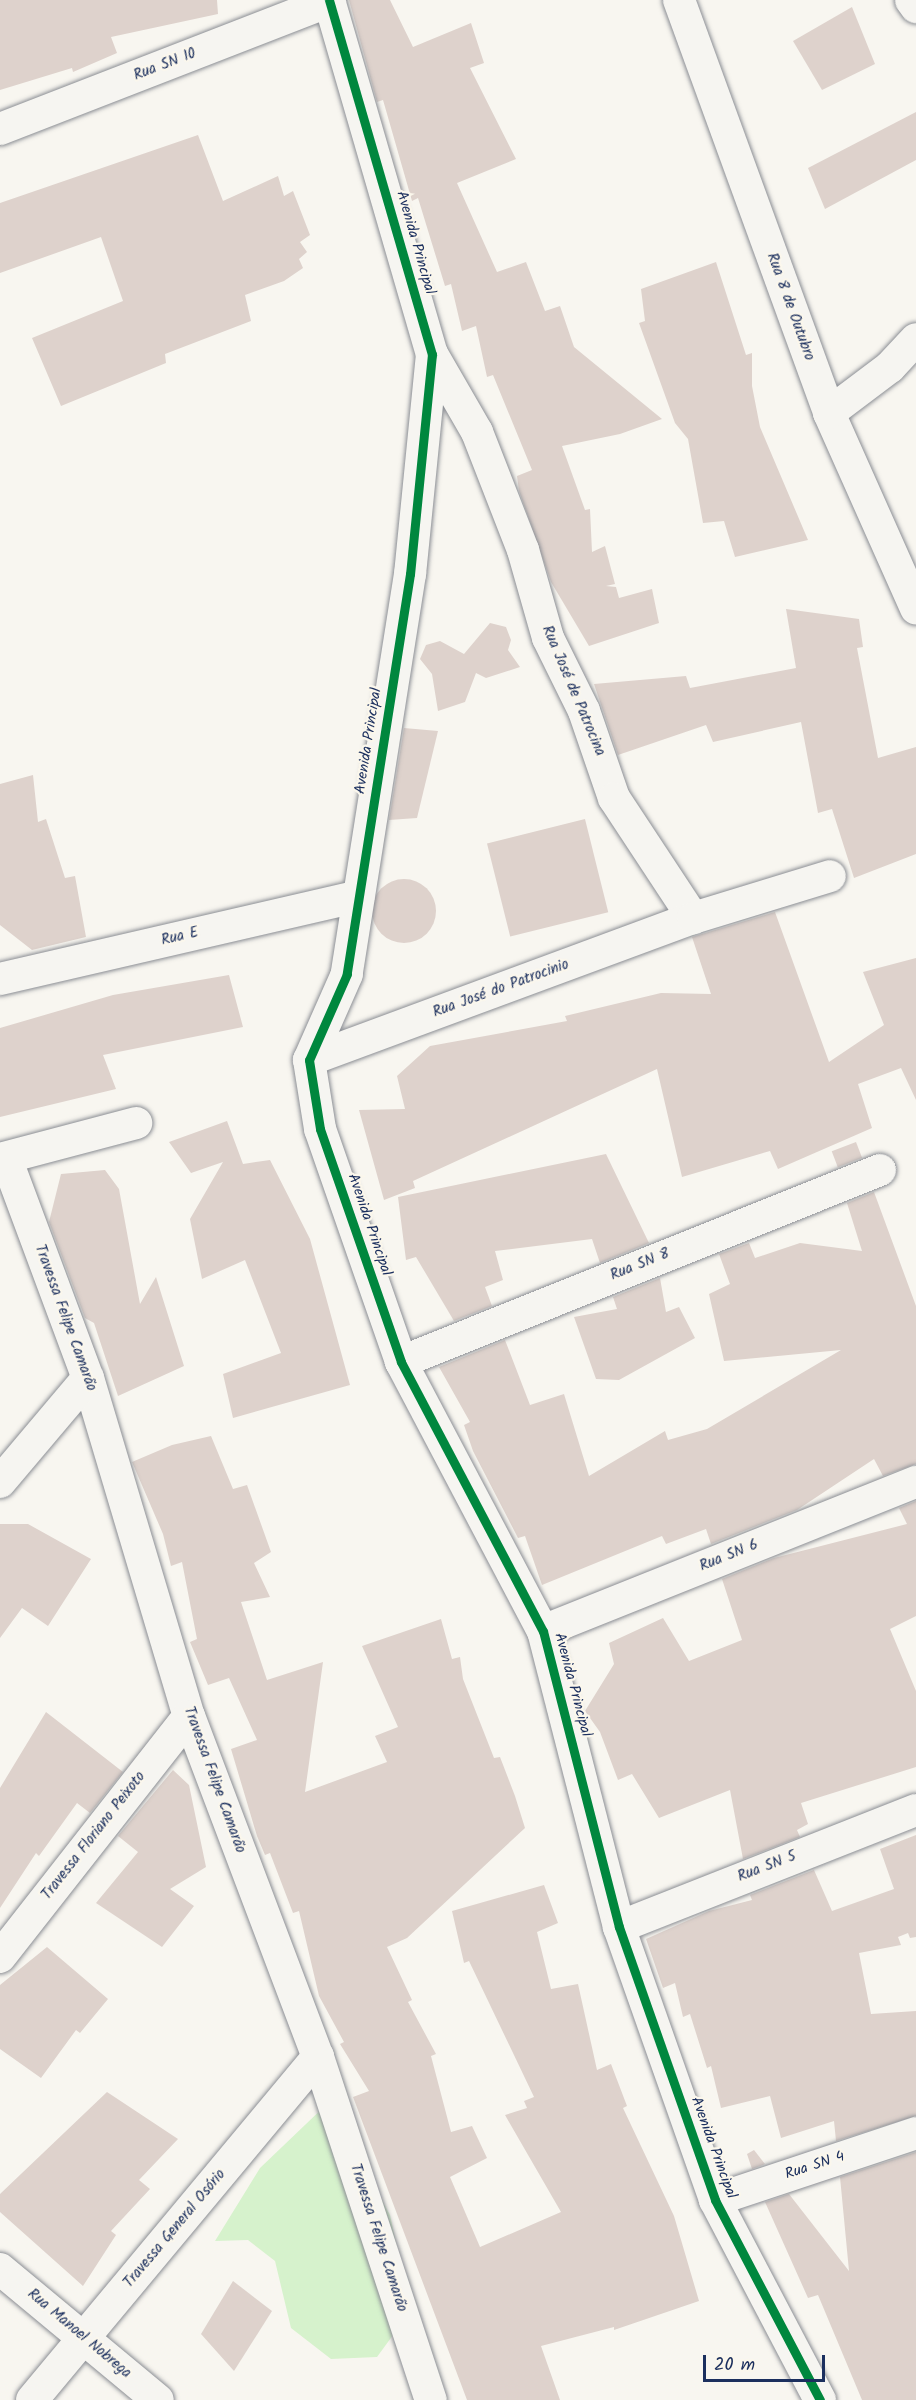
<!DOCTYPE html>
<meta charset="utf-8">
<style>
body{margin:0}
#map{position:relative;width:916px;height:2400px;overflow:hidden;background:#f8f6f0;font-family:Kalam,sans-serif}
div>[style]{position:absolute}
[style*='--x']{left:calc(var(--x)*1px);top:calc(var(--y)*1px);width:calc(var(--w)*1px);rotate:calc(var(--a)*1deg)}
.green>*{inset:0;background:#d6f2cc}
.building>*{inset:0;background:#ded2cc;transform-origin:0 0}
.round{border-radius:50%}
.roads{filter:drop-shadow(0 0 2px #8b8e94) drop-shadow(0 0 2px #8b8e94)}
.street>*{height:32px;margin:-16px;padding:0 16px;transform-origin:16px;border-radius:16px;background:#f6f5f1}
.cycleway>*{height:9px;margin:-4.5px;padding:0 4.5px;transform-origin:4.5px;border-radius:4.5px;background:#00873e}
span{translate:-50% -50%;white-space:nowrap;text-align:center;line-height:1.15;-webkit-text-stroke:4.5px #fbf7ec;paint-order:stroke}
.street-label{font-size:15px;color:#1b2f5e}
.scale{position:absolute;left:703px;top:2355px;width:122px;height:27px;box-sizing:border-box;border:3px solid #1b2f5e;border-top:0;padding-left:8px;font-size:18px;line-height:21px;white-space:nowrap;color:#1b2f5e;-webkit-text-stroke:4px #fbf7ec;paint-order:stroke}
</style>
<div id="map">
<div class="green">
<i style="clip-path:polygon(329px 2102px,390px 2215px,405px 2285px,396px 2331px,377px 2357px,331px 2359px,291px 2328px,275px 2261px,248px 2240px,215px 2241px,260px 2168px)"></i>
</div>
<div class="building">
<i style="clip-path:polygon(0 0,217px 0,218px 14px,111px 37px,117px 53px,73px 72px,72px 68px,0 90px)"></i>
<i style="clip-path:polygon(349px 0,390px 0,413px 47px,471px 23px,484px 63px,470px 68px,516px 159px,457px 183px,497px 272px,526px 262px,545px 311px,560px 306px,574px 347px,662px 419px,620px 434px,562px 446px,585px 510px,590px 509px,592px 552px,605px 546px,615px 584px,606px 586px,616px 587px,619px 598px,652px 589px,659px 623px,589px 646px,551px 582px,519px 491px,517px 476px,532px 470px,493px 375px,487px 377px,476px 326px,462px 331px,451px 284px,445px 286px,418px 198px,412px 201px,383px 100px,377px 102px)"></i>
<i style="clip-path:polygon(852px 7px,875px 64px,822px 90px,793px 41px)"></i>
<i style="clip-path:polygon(916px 112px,916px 160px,825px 209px,808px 168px)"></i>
<i style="clip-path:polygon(198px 135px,223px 201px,278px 176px,284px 196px,293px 191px,310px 235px,300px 242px,307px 252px,299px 259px,303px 268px,284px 281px,245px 295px,251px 321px,165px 354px,166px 363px,61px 406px,32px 338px,123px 301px,101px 237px,0 273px,0 203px)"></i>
<i style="clip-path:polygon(716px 262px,746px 355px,752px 353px,752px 386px,760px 427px,808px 540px,735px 557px,724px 521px,703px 523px,688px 439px,675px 423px,639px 323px,645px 321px,641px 289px)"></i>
<i style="clip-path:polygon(786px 609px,859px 619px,863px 647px,857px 648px,878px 758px,916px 747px,916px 854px,854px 878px,832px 809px,818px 813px,801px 722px,713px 742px,706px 725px,618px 755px,594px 684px,686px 676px,690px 688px,796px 668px)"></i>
<i style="clip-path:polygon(490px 623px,506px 627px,511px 640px,508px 650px,520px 667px,486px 678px,476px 673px,465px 702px,438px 711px,432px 674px,420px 659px,426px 645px,440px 641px,464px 654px)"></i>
<i style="clip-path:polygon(404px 728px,438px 731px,417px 818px,389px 820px)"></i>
<i style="clip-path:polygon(33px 775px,38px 822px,46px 819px,65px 878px,75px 876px,86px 937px,32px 950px,0 925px,0 784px)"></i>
<i style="left:585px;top:819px;width:96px;height:101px;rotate:76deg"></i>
<i class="round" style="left:372px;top:879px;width:64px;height:64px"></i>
<i style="clip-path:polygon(775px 912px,829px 1062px,884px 1025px,863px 972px,916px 958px,916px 1100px,901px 1068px,858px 1084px,872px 1128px,778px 1169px,770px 1151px,682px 1177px,657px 1069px,413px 1181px,415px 1188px,384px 1200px,359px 1110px,405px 1109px,397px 1076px,430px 1046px,567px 1021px,565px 1016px,661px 993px,711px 994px,692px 937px)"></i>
<i style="clip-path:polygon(229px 975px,243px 1027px,103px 1055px,116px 1089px,0 1117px,0 1028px,113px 995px)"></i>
<i style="clip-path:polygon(227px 1121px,243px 1164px,270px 1160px,310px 1239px,350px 1385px,233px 1418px,223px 1374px,281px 1353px,245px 1260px,202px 1279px,190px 1219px,223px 1162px,191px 1173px,169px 1142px)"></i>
<i style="left:856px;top:1142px;width:17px;height:26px;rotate:69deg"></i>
<i style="clip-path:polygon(606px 1154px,649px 1243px,600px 1263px,592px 1239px,495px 1251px,503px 1280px,485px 1287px,492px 1306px,454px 1321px,416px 1257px,406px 1260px,398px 1197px)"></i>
<i style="clip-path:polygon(105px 1170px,119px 1189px,140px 1304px,156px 1277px,184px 1366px,118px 1396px,94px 1323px,85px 1318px,49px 1222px,61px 1174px)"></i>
<i style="clip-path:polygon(874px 1192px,916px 1306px,916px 1464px,883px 1476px,874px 1459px,797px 1510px,711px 1544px,706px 1529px,666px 1544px,662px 1536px,542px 1585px,525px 1536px,518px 1538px,473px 1451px,464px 1425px,470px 1422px,439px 1367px,505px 1340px,530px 1405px,564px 1394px,589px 1476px,665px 1431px,668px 1440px,707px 1429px,841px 1350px,724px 1361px,709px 1294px,730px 1284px,719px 1254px,749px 1243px,755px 1258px,800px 1243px,862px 1251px,847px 1203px)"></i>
<i style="clip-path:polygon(660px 1278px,666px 1312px,679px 1307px,695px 1338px,619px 1380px,596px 1379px,574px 1317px,617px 1309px,613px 1297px)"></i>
<i style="clip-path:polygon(211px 1436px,233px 1489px,247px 1485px,271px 1552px,254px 1563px,270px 1597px,241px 1602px,267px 1680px,323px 1662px,305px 1792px,387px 1762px,375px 1736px,398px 1727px,362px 1646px,441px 1619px,452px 1659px,460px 1657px,463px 1679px,494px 1758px,500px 1757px,515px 1796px,525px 1828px,407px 1938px,387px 1947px,412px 2000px,408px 2002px,436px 2054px,431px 2056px,451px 2132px,472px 2126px,487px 2158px,450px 2177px,480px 2247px,561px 2212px,505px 2115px,527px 2108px,524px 2101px,534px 2097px,469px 1961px,464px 1963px,452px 1911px,544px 1885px,558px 1923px,537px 1932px,551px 1989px,578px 1984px,597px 2070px,611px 2064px,627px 2106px,623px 2108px,674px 2216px,699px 2301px,614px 2330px,614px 2327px,541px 2346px,560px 2400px,467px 2400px,353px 2097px,369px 2091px,340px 2044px,344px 2042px,319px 1996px,299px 1911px,293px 1913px,270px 1853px,265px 1855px,257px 1836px,231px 1749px,257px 1740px,229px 1678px,208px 1685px,190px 1642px,197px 1639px,182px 1562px,171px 1566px,163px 1534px,132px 1462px,172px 1445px)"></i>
<i style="clip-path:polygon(916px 1501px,916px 1616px,890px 1629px,916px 1691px,916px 1767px,801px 1803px,808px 1824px,797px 1830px,800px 1837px,743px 1859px,730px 1790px,659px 1818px,632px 1774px,618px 1780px,600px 1732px,585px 1711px,614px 1664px,609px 1643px,663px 1618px,689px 1661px,742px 1640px,722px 1579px,774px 1558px,907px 1524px,899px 1508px)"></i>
<i style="clip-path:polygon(0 1524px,28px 1524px,91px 1559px,48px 1626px,22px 1608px,0 1638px)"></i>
<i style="clip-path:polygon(46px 1712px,123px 1772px,90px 1813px,77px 1803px,39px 1856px,36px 1853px,0 1908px,0 1788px)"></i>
<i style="clip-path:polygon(173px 1770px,189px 1785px,206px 1867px,170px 1889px,194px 1906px,162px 1947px,96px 1903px,138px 1852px,118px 1836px)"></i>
<i style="clip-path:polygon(916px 1835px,916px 1937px,910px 1938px,908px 1933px,898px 1937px,901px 1945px,859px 1953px,871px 2014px,916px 2011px,916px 2116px,836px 2141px,834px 2121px,781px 2138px,770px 2096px,721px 2108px,711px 2066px,707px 2068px,690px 2014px,683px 2017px,675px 1983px,663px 1988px,646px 1939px,709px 1911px,752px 1900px,750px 1895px,814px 1870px,832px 1911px,894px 1889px,880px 1849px)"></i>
<i style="clip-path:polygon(47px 1947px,108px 1999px,80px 2033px,76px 2030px,41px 2078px,0 2049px,0 1985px)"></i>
<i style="clip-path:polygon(107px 2092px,178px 2139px,139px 2180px,150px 2189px,111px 2231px,116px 2235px,83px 2286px,0 2212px,0 2194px)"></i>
<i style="clip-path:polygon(754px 2150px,765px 2164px,752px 2169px,747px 2154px)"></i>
<i style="clip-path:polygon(916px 2152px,916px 2400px,862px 2400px,818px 2295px,808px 2298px,765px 2202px,789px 2194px,849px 2271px,840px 2177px)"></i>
<i style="clip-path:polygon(233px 2281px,272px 2311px,234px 2371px,201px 2334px)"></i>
</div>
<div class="roads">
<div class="street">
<i style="--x:329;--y:0;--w:369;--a:73.8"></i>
<i style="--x:432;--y:354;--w:221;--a:95.7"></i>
<i style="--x:410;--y:574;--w:405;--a:99"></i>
<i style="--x:347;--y:974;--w:94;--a:113.8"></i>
<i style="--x:309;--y:1060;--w:70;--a:80.9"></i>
<i style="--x:320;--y:1129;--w:247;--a:70.8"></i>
<i style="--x:401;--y:1362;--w:304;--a:62.2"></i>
<i style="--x:543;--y:1631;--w:306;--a:75.6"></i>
<i style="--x:619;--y:1927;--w:289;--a:70.6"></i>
<i style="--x:715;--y:2200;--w:226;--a:62.3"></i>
<i style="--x:679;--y:0;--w:439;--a:70"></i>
<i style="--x:829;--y:413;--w:214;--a:66"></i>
<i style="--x:911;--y:0;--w:9;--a:54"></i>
<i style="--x:0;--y:129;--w:354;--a:-21.2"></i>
<i style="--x:432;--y:354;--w:90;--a:60"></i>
<i style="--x:477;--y:432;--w:127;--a:68.7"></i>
<i style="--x:523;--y:550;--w:91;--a:74.1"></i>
<i style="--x:548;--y:638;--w:81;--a:63.7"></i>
<i style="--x:584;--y:711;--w:92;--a:71"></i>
<i style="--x:614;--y:798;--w:144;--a:56.6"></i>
<i style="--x:829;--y:413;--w:76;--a:-37"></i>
<i style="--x:890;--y:367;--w:38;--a:-47"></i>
<i style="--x:0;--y:979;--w:368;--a:-13"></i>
<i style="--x:309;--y:1060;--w:409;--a:-20.3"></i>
<i style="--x:693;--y:918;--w:143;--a:-17"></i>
<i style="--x:6;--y:1158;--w:235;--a:69.6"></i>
<i style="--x:88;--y:1378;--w:353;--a:73.4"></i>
<i style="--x:189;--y:1716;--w:365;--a:69.3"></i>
<i style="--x:318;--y:2057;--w:361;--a:71.8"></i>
<i style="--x:0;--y:1159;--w:141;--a:-14.8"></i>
<i style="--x:401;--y:1362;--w:516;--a:-21.84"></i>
<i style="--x:0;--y:1482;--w:136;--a:-49.8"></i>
<i style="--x:543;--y:1631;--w:402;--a:-21.8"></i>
<i style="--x:619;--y:1927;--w:319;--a:-21.5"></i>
<i style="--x:0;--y:1957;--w:306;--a:-51.9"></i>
<i style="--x:715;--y:2200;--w:212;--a:-18.4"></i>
<i style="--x:0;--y:2269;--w:205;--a:39.7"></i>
<i style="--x:32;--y:2400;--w:447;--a:-50.2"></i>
</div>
</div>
<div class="cycleway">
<i style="--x:329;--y:0;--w:369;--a:73.8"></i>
<i style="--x:432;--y:354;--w:221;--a:95.7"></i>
<i style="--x:410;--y:574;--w:405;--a:99"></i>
<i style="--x:347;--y:974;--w:94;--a:113.8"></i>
<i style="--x:309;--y:1060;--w:70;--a:80.9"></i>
<i style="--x:320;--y:1129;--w:247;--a:70.8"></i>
<i style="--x:401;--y:1362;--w:304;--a:62.2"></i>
<i style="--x:543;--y:1631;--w:306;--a:75.6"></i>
<i style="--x:619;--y:1927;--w:289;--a:70.6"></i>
<i style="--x:715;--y:2200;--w:226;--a:62.3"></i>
</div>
<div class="street-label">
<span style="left:165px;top:65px;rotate:-21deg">Rua SN 10</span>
<span style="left:415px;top:243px;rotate:74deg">Avenida Principal</span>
<span style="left:790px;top:307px;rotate:70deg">Rua 8 de Outubro</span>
<span style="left:573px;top:691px;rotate:67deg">Rua José de Patrocina</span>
<span style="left:369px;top:741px;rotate:-81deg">Avenida Principal</span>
<span style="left:180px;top:937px;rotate:-13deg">Rua E</span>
<span style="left:501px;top:989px;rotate:-20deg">Rua José do Patrocinio</span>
<span style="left:369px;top:1225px;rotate:71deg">Avenida Principal</span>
<span style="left:640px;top:1265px;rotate:-22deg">Rua SN 8</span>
<span style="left:65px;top:1318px;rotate:70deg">Travessa Felipe Camarão</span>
<span style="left:729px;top:1556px;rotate:-22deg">Rua SN 6</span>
<span style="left:572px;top:1685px;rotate:75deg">Avenida Principal</span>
<span style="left:214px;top:1780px;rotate:70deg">Travessa Felipe Camarão</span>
<span style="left:94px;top:1836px;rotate:-52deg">Travessa Floriano Peixoto</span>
<span style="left:767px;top:1867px;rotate:-21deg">Rua SN 5</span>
<span style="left:713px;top:2148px;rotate:70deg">Avenida Principal</span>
<span style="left:815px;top:2166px;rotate:-18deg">Rua SN 4</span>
<span style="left:175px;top:2229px;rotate:-50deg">Travessa General Osório</span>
<span style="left:378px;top:2238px;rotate:72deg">Travessa Felipe Camarão</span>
<span style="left:79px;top:2334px;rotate:40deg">Rua Manoel Nobrega</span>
</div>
<div class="scale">20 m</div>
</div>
